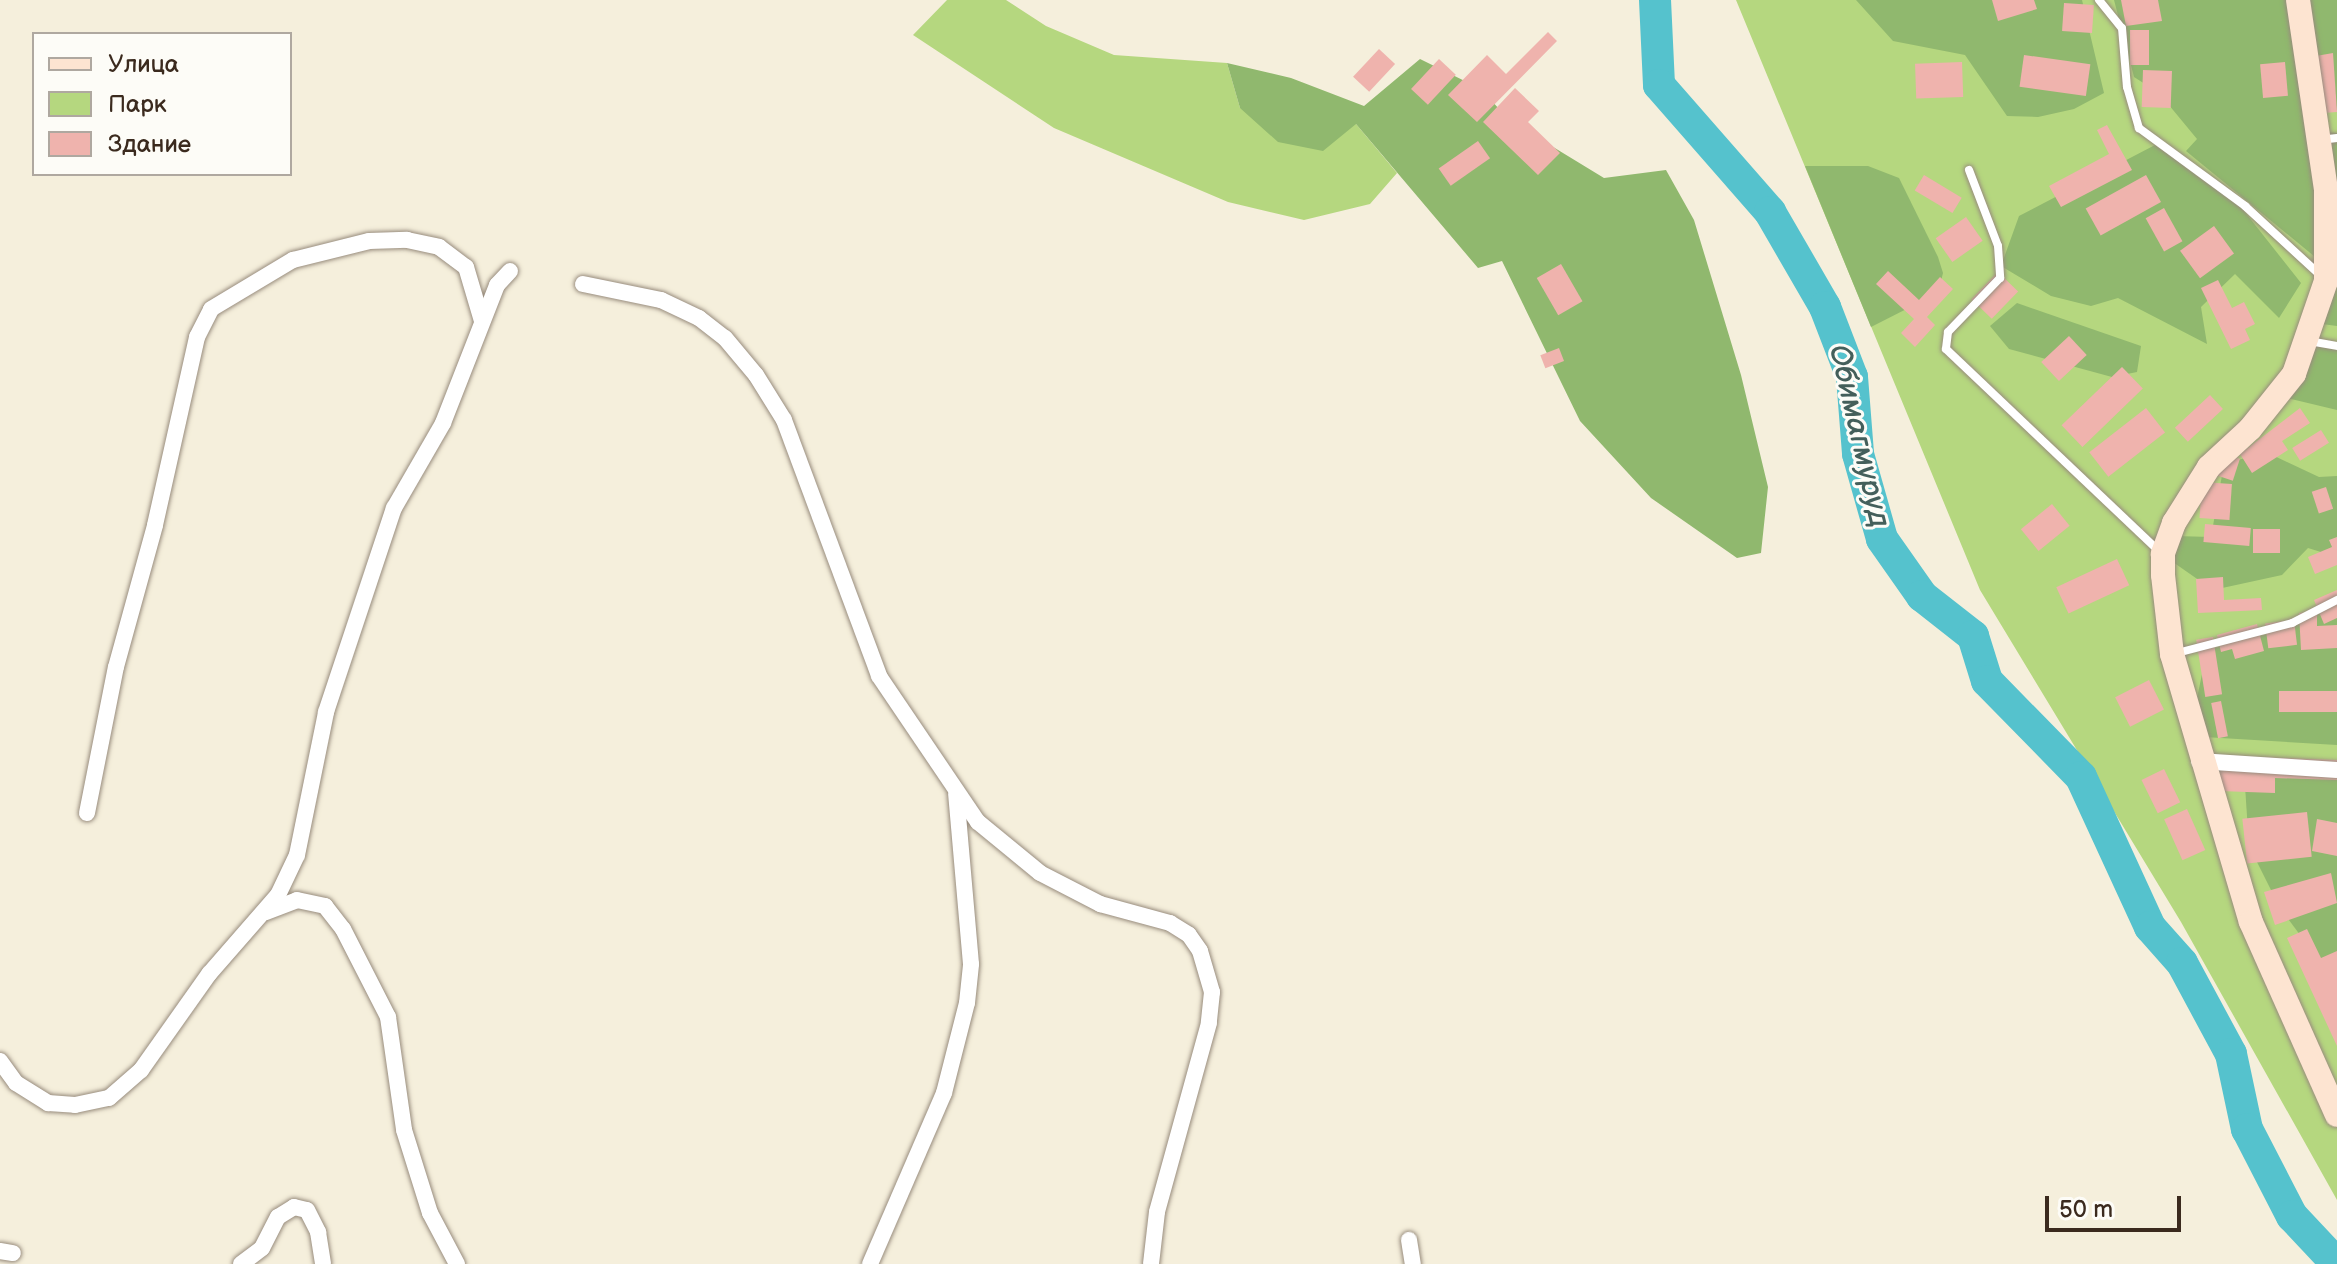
<!DOCTYPE html>
<meta charset="utf-8">
<style>
body{margin:0}
#map{position:relative;width:2337px;height:1264px;overflow:hidden;background:#f5efdc;font-family:"Balsamiq Sans",sans-serif}
div>[style]{position:absolute}
[style*='--x']{left:calc(var(--x)*1px);top:calc(var(--y)*1px);width:calc(var(--w)*1px);rotate:calc(var(--a)*1deg)}
.green>*{inset:0;background:#b5d77f}
.forest>*{inset:0;background:#90b86e}
.river>*{height:32px;margin:-16px;padding:0 16px;transform-origin:16px;border-radius:16px;background:#55c2cd}
.building>*{inset:0;background:#efb3ad;transform-origin:0 0}
.roads{filter:drop-shadow(0 0 2px #988c7d) drop-shadow(0 0 2px #988c7d)}
.lane>*{height:8px;margin:-4px;padding:0 4px;transform-origin:4px;border-radius:4px;background:#fff}
.street>*{height:16px;margin:-8px;padding:0 8px;transform-origin:8px;border-radius:8px;background:#fff}
.secondary>*{height:24px;margin:-12px;padding:0 12px;transform-origin:12px;border-radius:12px;background:#fde4d1}
span{translate:-50% -50%;white-space:nowrap;text-align:center;line-height:1.15;-webkit-text-stroke:6px #fdfcf7;paint-order:stroke}
.water-label{font-size:30px;color:#445f5b;font-style:italic}
.legend{position:absolute;left:32px;top:32px;width:260px;height:144px;box-sizing:border-box;background:#fdfcf7;border:2px solid #afa8a0;margin:0;padding:10px 14px;list-style:none;font-size:24px;color:#3b2a1e}
.legend li{display:flex;align-items:center;gap:16px;height:40px}
.legend b{width:40px;border:2px solid #afa8a0}
.scale{position:absolute;left:2045px;top:1196px;width:136px;height:36px;box-sizing:border-box;border:4px solid #3b2a1e;border-top:0;padding-left:10px;font-size:24px;line-height:28px;white-space:nowrap;color:#3b2a1e;-webkit-text-stroke:6px #fdfcf7;paint-order:stroke}
</style>
<div id="map">
<div class="green">
<i style="clip-path:polygon(947px 0,1006px 0,1046px 26px,1114px 55px,1227px 63px,1240px 108px,1356px 124px,1397px 173px,1370px 204px,1304px 220px,1228px 202px,1054px 128px,913px 35px)"></i>
<i style="clip-path:polygon(1736px 0,2337px 0,2337px 1200px,2181px 922px,1980px 590px)"></i>
</div>
<div class="forest">
<i style="clip-path:polygon(1856px 0,2082px 0,2104px 93px,2074px 109px,2038px 117px,2007px 116px,1965px 55px,1893px 41px)"></i>
<i style="clip-path:polygon(2114px 0,2294px 0,2315px 131px,2337px 133px,2337px 326px,2307px 322px,2320px 261px,2186px 151px,2197px 139px,2159px 93px,2134px 77px)"></i>
<i style="clip-path:polygon(2300px 0,2337px 0,2337px 110px,2313px 110px)"></i>
<i style="clip-path:polygon(1420px 59px,1481px 89px,1509px 120px,1604px 178px,1666px 170px,1694px 220px,1741px 375px,1768px 487px,1761px 553px,1737px 558px,1651px 498px,1580px 421px,1502px 261px,1478px 268px,1356px 124px,1323px 151px,1278px 142px,1240px 108px,1227px 63px,1291px 78px,1364px 106px)"></i>
<i style="clip-path:polygon(2155px 145px,2237px 202px,2301px 283px,2279px 318px,2235px 274px,2201px 307px,2207px 344px,2118px 298px,2091px 306px,2051px 296px,2001px 266px,2019px 216px)"></i>
<i style="clip-path:polygon(1805px 166px,1868px 166px,1899px 178px,1938px 257px,1943px 273px,1938px 293px,1871px 327px)"></i>
<i style="clip-path:polygon(2017px 303px,2141px 346px,2137px 372px,2112px 377px,2009px 349px,1990px 326px)"></i>
<i style="clip-path:polygon(2300px 340px,2337px 344px,2337px 410px,2287px 398px)"></i>
<i style="clip-path:polygon(2266px 452px,2319px 477px,2337px 476px,2337px 557px,2308px 548px,2282px 575px,2213px 590px,2170px 560px,2175px 536px,2211px 537px,2224px 464px)"></i>
<i style="clip-path:polygon(2337px 601px,2337px 745px,2204px 737px,2196px 703px,2207px 650px,2275px 632px)"></i>
<i style="clip-path:polygon(2244px 771px,2337px 776px,2337px 985px,2280px 908px,2249px 846px)"></i>
</div>
<div class="river">
<i style="--x:1655;--y:0;--w:85;--a:87.3"></i>
<i style="--x:1659;--y:85;--w:169;--a:48.8"></i>
<i style="--x:1770;--y:212;--w:110;--a:59.9"></i>
<i style="--x:1825;--y:307;--w:75;--a:68.9"></i>
<i style="--x:1852;--y:377;--w:77;--a:85.5"></i>
<i style="--x:1858;--y:454;--w:88;--a:74.2"></i>
<i style="--x:1882;--y:539;--w:70;--a:54.9"></i>
<i style="--x:1922;--y:596;--w:65;--a:38.1"></i>
<i style="--x:1973;--y:636;--w:47;--a:72.7"></i>
<i style="--x:1987;--y:681;--w:134;--a:45.6"></i>
<i style="--x:2081;--y:777;--w:165;--a:65.3"></i>
<i style="--x:2150;--y:927;--w:48;--a:48.4"></i>
<i style="--x:2182;--y:963;--w:103;--a:61.7"></i>
<i style="--x:2231;--y:1054;--w:77;--a:78"></i>
<i style="--x:2247;--y:1129;--w:98;--a:62.7"></i>
<i style="--x:2292;--y:1216;--w:66;--a:46.8"></i>
</div>
<div class="building">
<i style="clip-path:polygon(1992px 0,2034px 0,2037px 9px,1998px 21px)"></i>
<i style="clip-path:polygon(2121px 0,2158px 0,2162px 21px,2126px 26px)"></i>
<i style="left:2064px;top:3px;width:30px;height:28px;rotate:4deg"></i>
<i style="left:2130px;top:30px;width:19px;height:35px"></i>
<i style="clip-path:polygon(1548px 32px,1557px 41px,1477px 122px,1448px 95px,1487px 55px,1506px 74px)"></i>
<i style="left:1379px;top:49px;width:22px;height:38px;rotate:43deg"></i>
<i style="clip-path:polygon(2333px 53px,2337px 112px,2323px 113px,2316px 56px)"></i>
<i style="left:2024px;top:55px;width:67px;height:32px;rotate:8deg"></i>
<i style="left:1439px;top:59px;width:23px;height:41px;rotate:43deg"></i>
<i style="left:1962px;top:62px;width:35px;height:47px;rotate:88deg"></i>
<i style="left:2285px;top:62px;width:34px;height:25px;rotate:85deg"></i>
<i style="left:2143px;top:70px;width:29px;height:37px;rotate:2deg"></i>
<i style="clip-path:polygon(1515px 88px,1539px 111px,1528px 122px,1560px 153px,1538px 175px,1483px 122px)"></i>
<i style="clip-path:polygon(2107px 125px,2132px 170px,2061px 207px,2049px 186px,2109px 154px,2097px 130px)"></i>
<i style="left:1478px;top:141px;width:21px;height:48px;rotate:55deg"></i>
<i style="left:1924px;top:175px;width:44px;height:18px;rotate:31deg"></i>
<i style="left:2146px;top:175px;width:31px;height:69px;rotate:61deg"></i>
<i style="left:2164px;top:208px;width:38px;height:21px;rotate:61deg"></i>
<i style="left:1966px;top:217px;width:29px;height:37px;rotate:55deg"></i>
<i style="left:2214px;top:226px;width:34px;height:42px;rotate:54deg"></i>
<i style="left:1561px;top:264px;width:43px;height:28px;rotate:60deg"></i>
<i style="clip-path:polygon(1888px 271px,1919px 300px,1940px 277px,1953px 289px,1927px 317px,1935px 325px,1915px 347px,1901px 333px,1914px 319px,1876px 284px)"></i>
<i style="left:1998px;top:272px;width:28px;height:38px;rotate:44deg"></i>
<i style="clip-path:polygon(2218px 280px,2232px 308px,2244px 302px,2255px 324px,2245px 329px,2250px 340px,2231px 349px,2201px 288px)"></i>
<i style="left:2069px;top:336px;width:26px;height:38px;rotate:47deg"></i>
<i style="left:1559px;top:348px;width:14px;height:20px;rotate:69deg"></i>
<i style="left:2122px;top:367px;width:30px;height:84px;rotate:46deg"></i>
<i style="left:2210px;top:395px;width:19px;height:48px;rotate:47deg"></i>
<i style="left:2146px;top:408px;width:31px;height:72px;rotate:52deg"></i>
<i style="clip-path:polygon(2300px 408px,2310px 423px,2282px 441px,2288px 450px,2252px 473px,2240px 454px)"></i>
<i style="left:2321px;top:430px;width:15px;height:34px;rotate:58deg"></i>
<i style="left:2219px;top:452px;width:22px;height:23px;rotate:18deg"></i>
<i style="left:2202px;top:482px;width:30px;height:36px;rotate:4deg"></i>
<i style="left:2326px;top:487px;width:23px;height:15px;rotate:72deg"></i>
<i style="left:2052px;top:504px;width:28px;height:40px;rotate:51deg"></i>
<i style="left:2205px;top:524px;width:46px;height:18px;rotate:5deg"></i>
<i style="left:2253px;top:529px;width:27px;height:24px"></i>
<i style="clip-path:polygon(2337px 537px,2337px 565px,2315px 574px,2308px 557px,2332px 547px,2329px 540px)"></i>
<i style="left:2117px;top:559px;width:29px;height:67px;rotate:65deg"></i>
<i style="clip-path:polygon(2223px 577px,2224px 600px,2261px 598px,2262px 610px,2198px 613px,2196px 579px)"></i>
<i style="clip-path:polygon(2337px 590px,2337px 618px,2324px 624px,2314px 600px)"></i>
<i style="clip-path:polygon(2317px 612px,2317px 626px,2337px 625px,2337px 648px,2301px 650px,2299px 613px)"></i>
<i style="left:2294px;top:620px;width:25px;height:29px;rotate:83deg"></i>
<i style="clip-path:polygon(2257px 624px,2264px 651px,2235px 659px,2232px 649px,2221px 652px,2217px 635px)"></i>
<i style="left:2213px;top:637px;width:58px;height:17px;rotate:81deg"></i>
<i style="left:2149px;top:680px;width:33px;height:38px;rotate:63deg"></i>
<i style="left:2337px;top:691px;width:21px;height:58px;rotate:90deg"></i>
<i style="left:2221px;top:701px;width:36px;height:10px;rotate:79deg"></i>
<i style="clip-path:polygon(2220px 756px,2337px 760px,2337px 780px,2275px 778px,2275px 793px,2219px 791px)"></i>
<i style="left:2164px;top:769px;width:37px;height:25px;rotate:64deg"></i>
<i style="left:2187px;top:809px;width:45px;height:25px;rotate:66deg"></i>
<i style="left:2307px;top:812px;width:45px;height:65px;rotate:84deg"></i>
<i style="clip-path:polygon(2317px 819px,2337px 823px,2337px 856px,2312px 851px)"></i>
<i style="clip-path:polygon(2331px 873px,2337px 903px,2275px 925px,2264px 892px)"></i>
<i style="clip-path:polygon(2307px 929px,2321px 958px,2337px 951px,2337px 1046px,2287px 938px)"></i>
</div>
<div class="roads">
<div class="lane">
<i style="--x:2099;--y:0;--w:36;--a:51"></i>
<i style="--x:2122;--y:28;--w:59;--a:85.2"></i>
<i style="--x:2127;--y:87;--w:43;--a:73.7"></i>
<i style="--x:2139;--y:128;--w:132;--a:36.3"></i>
<i style="--x:2245;--y:206;--w:102;--a:42.6"></i>
<i style="--x:2320;--y:140;--w:17;--a:-7"></i>
<i style="--x:1969;--y:170;--w:81;--a:69.1"></i>
<i style="--x:1998;--y:246;--w:32;--a:86"></i>
<i style="--x:2000;--y:278;--w:75;--a:133.9"></i>
<i style="--x:1948;--y:332;--w:17;--a:97"></i>
<i style="--x:1946;--y:349;--w:294;--a:43.5"></i>
<i style="--x:2309;--y:341;--w:28;--a:10"></i>
<i style="--x:2177;--y:653;--w:119;--a:-14.6"></i>
<i style="--x:2292;--y:623;--w:51;--a:-27.1"></i>
</div>
<div class="street">
<i style="--x:583;--y:284;--w:80;--a:11.6"></i>
<i style="--x:661;--y:300;--w:42;--a:25.3"></i>
<i style="--x:699;--y:318;--w:33;--a:38"></i>
<i style="--x:725;--y:338;--w:48;--a:50"></i>
<i style="--x:756;--y:375;--w:53;--a:58.1"></i>
<i style="--x:784;--y:420;--w:273;--a:69.6"></i>
<i style="--x:879;--y:676;--w:176;--a:55.9"></i>
<i style="--x:978;--y:822;--w:80;--a:39.4"></i>
<i style="--x:1040;--y:873;--w:68;--a:27.3"></i>
<i style="--x:1100;--y:904;--w:73;--a:15.2"></i>
<i style="--x:1170;--y:923;--w:22;--a:32"></i>
<i style="--x:1189;--y:935;--w:19;--a:55"></i>
<i style="--x:1200;--y:951;--w:43;--a:73.7"></i>
<i style="--x:1212;--y:992;--w:31;--a:96"></i>
<i style="--x:1209;--y:1023;--w:196;--a:105.4"></i>
<i style="--x:1157;--y:1212;--w:52;--a:96.6"></i>
<i style="--x:2199;--y:761;--w:138;--a:3.7"></i>
<i style="--x:87;--y:813;--w:149;--a:-78.8"></i>
<i style="--x:116;--y:667;--w:147;--a:-74.6"></i>
<i style="--x:155;--y:525;--w:193;--a:-77.4"></i>
<i style="--x:197;--y:337;--w:31;--a:-63"></i>
<i style="--x:211;--y:309;--w:96;--a:-30.9"></i>
<i style="--x:293;--y:260;--w:78;--a:-14"></i>
<i style="--x:369;--y:241;--w:38;--a:-2"></i>
<i style="--x:407;--y:240;--w:33;--a:12"></i>
<i style="--x:439;--y:247;--w:34;--a:37"></i>
<i style="--x:466;--y:267;--w:56;--a:73.5"></i>
<i style="--x:266;--y:912;--w:33;--a:-21"></i>
<i style="--x:297;--y:900;--w:29;--a:12"></i>
<i style="--x:325;--y:906;--w:29;--a:52"></i>
<i style="--x:343;--y:929;--w:99;--a:62.9"></i>
<i style="--x:388;--y:1017;--w:114;--a:81.9"></i>
<i style="--x:404;--y:1130;--w:87;--a:72.6"></i>
<i style="--x:430;--y:1213;--w:58;--a:62.1"></i>
<i style="--x:0;--y:1061;--w:27;--a:54"></i>
<i style="--x:16;--y:1083;--w:38;--a:32"></i>
<i style="--x:48;--y:1103;--w:27;--a:4"></i>
<i style="--x:75;--y:1105;--w:35;--a:-12"></i>
<i style="--x:109;--y:1098;--w:43;--a:-41.2"></i>
<i style="--x:141;--y:1070;--w:118;--a:-54.7"></i>
<i style="--x:209;--y:974;--w:105;--a:-48.9"></i>
<i style="--x:278;--y:895;--w:44;--a:-64.6"></i>
<i style="--x:297;--y:855;--w:146;--a:-78.5"></i>
<i style="--x:326;--y:712;--w:215;--a:-71.6"></i>
<i style="--x:394;--y:508;--w:98;--a:-60"></i>
<i style="--x:443;--y:423;--w:148;--a:-68.6"></i>
<i style="--x:497;--y:285;--w:19;--a:-47"></i>
<i style="--x:1409;--y:1240;--w:24;--a:81"></i>
<i style="--x:0;--y:1251;--w:13;--a:9"></i>
<i style="--x:241;--y:1264;--w:26;--a:-37"></i>
<i style="--x:262;--y:1248;--w:35;--a:-63"></i>
<i style="--x:278;--y:1217;--w:19;--a:-32"></i>
<i style="--x:294;--y:1207;--w:13;--a:13"></i>
<i style="--x:307;--y:1210;--w:25;--a:63"></i>
<i style="--x:318;--y:1232;--w:32;--a:81"></i>
<i style="--x:870;--y:1264;--w:186;--a:-66.6"></i>
<i style="--x:944;--y:1093;--w:93;--a:-75.7"></i>
<i style="--x:967;--y:1003;--w:39;--a:-84"></i>
<i style="--x:971;--y:964;--w:171;--a:-95"></i>
</div>
<div class="secondary">
<i style="--x:2298;--y:0;--w:191;--a:81.6"></i>
<i style="--x:2326;--y:189;--w:92;--a:90"></i>
<i style="--x:2326;--y:281;--w:98;--a:109"></i>
<i style="--x:2294;--y:374;--w:70;--a:128.7"></i>
<i style="--x:2250;--y:429;--w:56;--a:137.2"></i>
<i style="--x:2209;--y:467;--w:66;--a:122"></i>
<i style="--x:2174;--y:523;--w:33;--a:110"></i>
<i style="--x:2163;--y:554;--w:21;--a:90"></i>
<i style="--x:2163;--y:575;--w:80;--a:83.5"></i>
<i style="--x:2172;--y:654;--w:279;--a:73.6"></i>
<i style="--x:2251;--y:922;--w:211;--a:66"></i>
</div>
</div>
<div class="water-label">
<span style="left:1859px;top:436px;rotate:77deg">Обимагмуруд</span>
</div>
<ul class="legend">
<li><b style="height:10px;background:#fde4d1"></b>Улица</li>
<li><b style="height:22px;background:#b5d77f"></b>Парк</li>
<li><b style="height:22px;background:#efb3ad"></b>Здание</li>
</ul>
<div class="scale">50 m</div>
</div>
